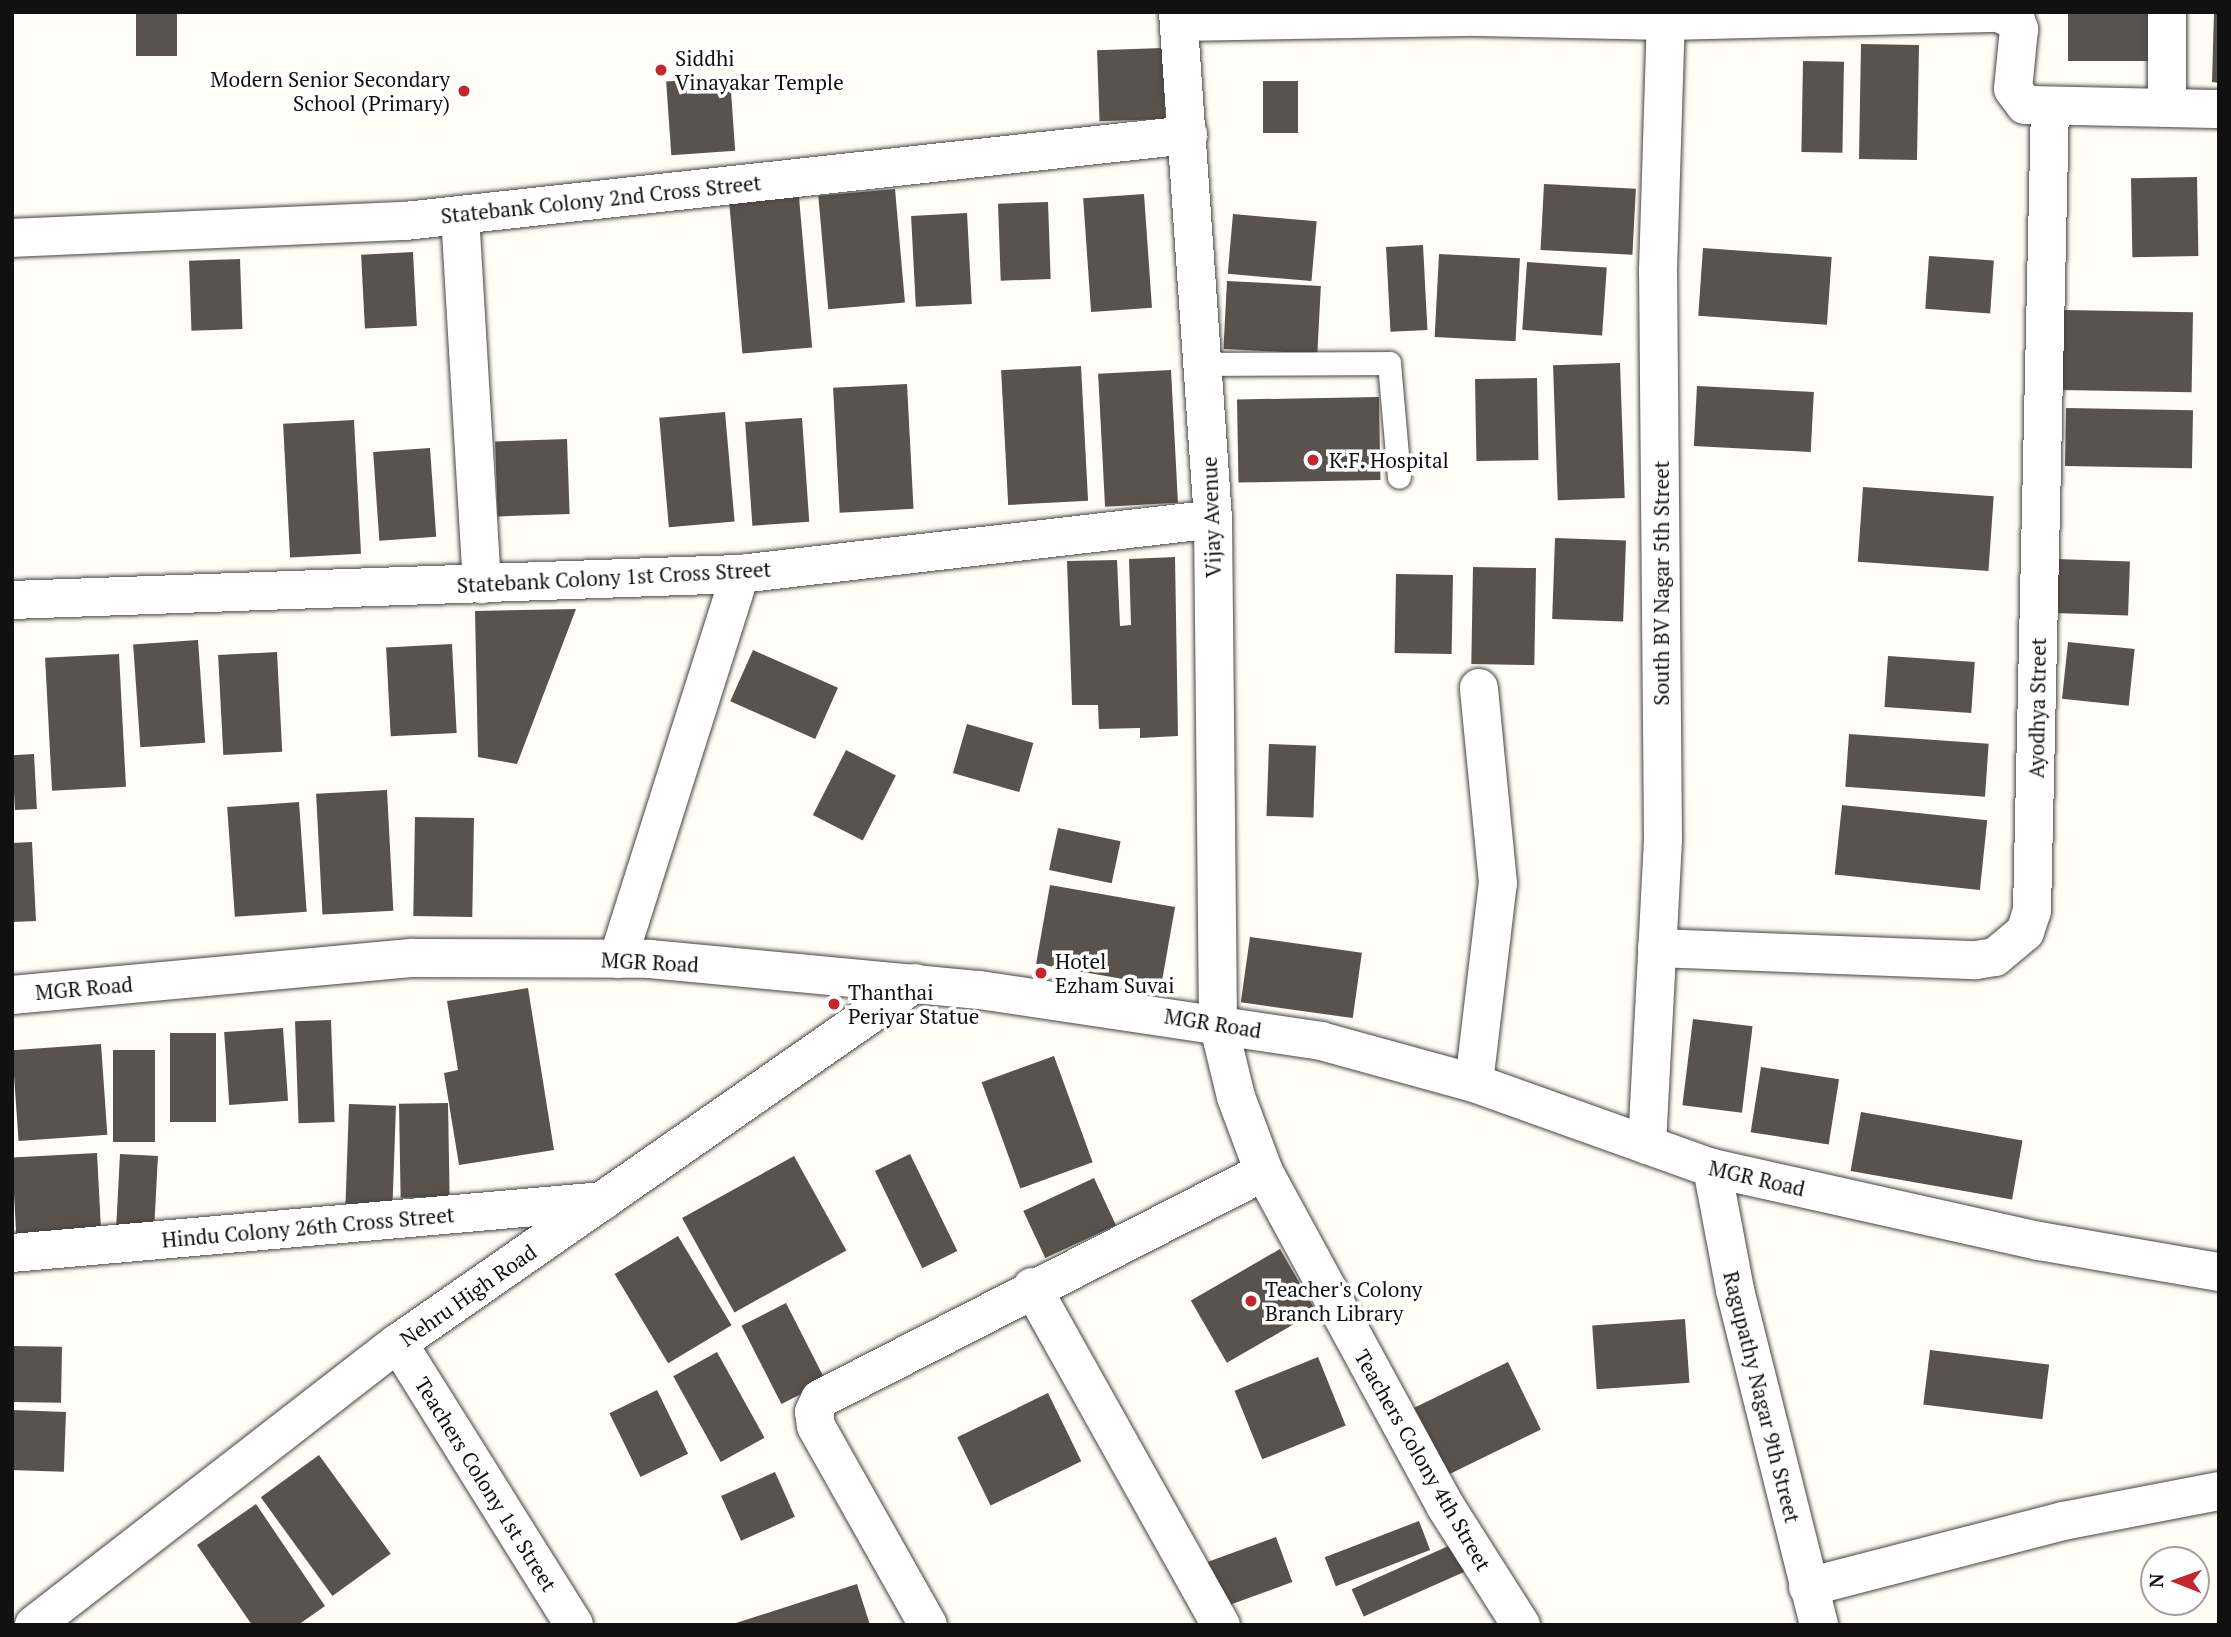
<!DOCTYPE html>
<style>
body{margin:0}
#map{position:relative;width:2231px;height:1637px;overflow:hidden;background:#fffdf5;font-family:"PT Serif",serif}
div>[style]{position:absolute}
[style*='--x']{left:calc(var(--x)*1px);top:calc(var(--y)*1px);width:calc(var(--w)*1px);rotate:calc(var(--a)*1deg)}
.building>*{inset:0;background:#5a524d;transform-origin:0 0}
.roads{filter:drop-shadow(0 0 2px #444) drop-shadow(0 0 2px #444)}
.service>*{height:23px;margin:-11.5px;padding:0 11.5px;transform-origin:11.5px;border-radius:11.5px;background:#fff}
.minor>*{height:38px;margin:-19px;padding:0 19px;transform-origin:19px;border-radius:19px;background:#fff}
.tertiary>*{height:38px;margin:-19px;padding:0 19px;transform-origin:19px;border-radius:19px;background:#fff}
.dots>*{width:19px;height:19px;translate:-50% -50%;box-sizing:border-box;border:4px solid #fff;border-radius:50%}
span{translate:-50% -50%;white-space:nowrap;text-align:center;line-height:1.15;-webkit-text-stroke:7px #fff;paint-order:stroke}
.poi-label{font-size:21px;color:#111}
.left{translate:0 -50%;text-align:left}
.right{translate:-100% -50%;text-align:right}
.street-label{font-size:21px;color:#111}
.frame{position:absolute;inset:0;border:14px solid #111;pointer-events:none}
.north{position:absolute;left:2140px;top:1546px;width:70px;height:70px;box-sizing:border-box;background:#fff;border:2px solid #a0a0a0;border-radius:50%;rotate:271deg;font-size:19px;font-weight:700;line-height:28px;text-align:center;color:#111}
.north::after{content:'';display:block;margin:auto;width:24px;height:32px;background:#c4262e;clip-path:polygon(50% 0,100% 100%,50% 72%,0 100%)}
</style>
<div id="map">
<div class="building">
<i style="left:136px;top:12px;width:41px;height:44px"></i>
<i style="left:2068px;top:12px;width:82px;height:49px"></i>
<i style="clip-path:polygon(2214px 12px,2219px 12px,2219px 83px,2212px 82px)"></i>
<i style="left:1861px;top:44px;width:58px;height:115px;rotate:1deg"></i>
<i style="left:1163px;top:48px;width:71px;height:66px;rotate:88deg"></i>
<i style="left:1803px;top:61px;width:41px;height:91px;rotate:1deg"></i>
<i style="left:730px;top:77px;width:74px;height:64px;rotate:86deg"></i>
<i style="left:1263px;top:81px;width:35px;height:52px"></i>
<i style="left:2197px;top:177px;width:79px;height:66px;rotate:89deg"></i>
<i style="left:1544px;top:184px;width:92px;height:66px;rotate:3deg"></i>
<i style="left:895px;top:189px;width:114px;height:77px;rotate:85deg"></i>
<i style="left:1144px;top:194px;width:114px;height:61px;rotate:86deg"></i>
<i style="left:799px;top:197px;width:151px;height:70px;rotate:85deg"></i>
<i style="left:1048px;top:202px;width:77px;height:50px;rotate:88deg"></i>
<i style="left:967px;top:213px;width:91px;height:56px;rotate:87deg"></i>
<i style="left:1233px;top:214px;width:84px;height:60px;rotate:5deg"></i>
<i style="left:1423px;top:245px;width:85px;height:37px;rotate:87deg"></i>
<i style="left:1703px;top:248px;width:129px;height:68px;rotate:4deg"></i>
<i style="left:413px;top:252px;width:74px;height:52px;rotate:87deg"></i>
<i style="left:1439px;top:254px;width:81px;height:83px;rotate:3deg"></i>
<i style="left:1929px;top:256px;width:65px;height:53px;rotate:4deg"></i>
<i style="left:240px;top:259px;width:70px;height:51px;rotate:88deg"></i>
<i style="left:1527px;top:262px;width:80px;height:68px;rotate:4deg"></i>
<i style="left:1227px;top:281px;width:94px;height:68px;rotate:3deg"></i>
<i style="left:2063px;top:310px;width:130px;height:80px;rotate:1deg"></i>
<i style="left:1620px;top:363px;width:135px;height:67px;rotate:88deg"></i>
<i style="left:1081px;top:366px;width:135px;height:80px;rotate:87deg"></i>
<i style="left:1171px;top:370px;width:133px;height:73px;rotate:87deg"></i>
<i style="left:1537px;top:378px;width:82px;height:62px;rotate:89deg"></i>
<i style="left:907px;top:384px;width:125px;height:74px;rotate:87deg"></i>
<i style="left:1697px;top:386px;width:117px;height:60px;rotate:3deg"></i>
<i style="left:1379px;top:397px;width:83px;height:142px;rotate:89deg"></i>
<i style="left:2066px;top:408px;width:127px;height:58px;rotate:1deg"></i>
<i style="left:725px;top:412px;width:110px;height:66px;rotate:85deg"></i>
<i style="left:802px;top:418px;width:104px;height:57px;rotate:86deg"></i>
<i style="left:354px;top:420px;width:134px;height:71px;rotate:87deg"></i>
<i style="left:567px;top:439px;width:75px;height:72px;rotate:88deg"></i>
<i style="left:430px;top:448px;width:89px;height:57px;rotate:86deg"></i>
<i style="left:1863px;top:487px;width:131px;height:75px;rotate:4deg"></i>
<i style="left:1555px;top:538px;width:71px;height:81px;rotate:2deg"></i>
<i style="clip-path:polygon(1175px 557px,1178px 736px,1140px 738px,1140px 728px,1099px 729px,1098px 705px,1072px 705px,1067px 561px,1117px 560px,1120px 626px,1131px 625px,1129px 559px)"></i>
<i style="left:2056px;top:559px;width:74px;height:54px;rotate:2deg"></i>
<i style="left:1473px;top:567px;width:63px;height:97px;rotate:1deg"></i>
<i style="left:1396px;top:574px;width:57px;height:79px;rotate:1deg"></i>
<i style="clip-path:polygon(576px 609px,517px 764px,478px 757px,475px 611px)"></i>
<i style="left:198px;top:640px;width:103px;height:65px;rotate:86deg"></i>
<i style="left:2068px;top:642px;width:67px;height:57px;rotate:6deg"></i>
<i style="left:452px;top:644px;width:89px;height:66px;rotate:87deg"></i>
<i style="left:753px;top:650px;width:93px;height:56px;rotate:24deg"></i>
<i style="left:277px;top:652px;width:100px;height:59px;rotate:87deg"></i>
<i style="left:119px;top:654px;width:133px;height:74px;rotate:87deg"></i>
<i style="left:1888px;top:656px;width:87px;height:51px;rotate:4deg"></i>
<i style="left:967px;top:724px;width:69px;height:51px;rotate:16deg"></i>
<i style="left:1849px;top:734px;width:140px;height:53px;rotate:4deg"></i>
<i style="left:1269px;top:744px;width:47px;height:72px;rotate:2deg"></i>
<i style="left:846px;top:750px;width:56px;height:73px;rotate:27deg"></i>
<i style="left:34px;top:754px;width:55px;height:22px;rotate:87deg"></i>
<i style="left:387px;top:790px;width:121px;height:71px;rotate:87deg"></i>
<i style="left:299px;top:802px;width:110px;height:72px;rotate:86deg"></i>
<i style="left:1842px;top:805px;width:146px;height:70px;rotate:6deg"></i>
<i style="left:415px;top:817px;width:59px;height:99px;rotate:1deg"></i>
<i style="left:1058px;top:828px;width:64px;height:43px;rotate:12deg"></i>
<i style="clip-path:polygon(32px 842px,36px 921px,12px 922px,12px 843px)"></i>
<i style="left:1050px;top:885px;width:127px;height:80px;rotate:10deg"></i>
<i style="left:1250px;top:937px;width:113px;height:66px;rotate:8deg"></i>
<i style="clip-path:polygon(528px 988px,554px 1150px,459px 1165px,444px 1073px,458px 1070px,447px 1001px)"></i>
<i style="left:1693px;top:1019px;width:60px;height:87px;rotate:7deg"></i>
<i style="left:331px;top:1020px;width:102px;height:36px;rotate:88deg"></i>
<i style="left:283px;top:1028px;width:73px;height:59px;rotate:86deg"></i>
<i style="left:170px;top:1033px;width:46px;height:89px"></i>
<i style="left:101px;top:1044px;width:91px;height:89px;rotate:86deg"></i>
<i style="left:113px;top:1050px;width:42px;height:92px"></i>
<i style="left:1054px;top:1056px;width:113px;height:77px;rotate:70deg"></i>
<i style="left:1761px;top:1067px;width:79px;height:66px;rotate:9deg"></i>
<i style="left:448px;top:1103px;width:94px;height:49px;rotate:89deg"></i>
<i style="left:349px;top:1104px;width:47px;height:103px;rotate:2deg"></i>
<i style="left:1861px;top:1112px;width:164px;height:60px;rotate:10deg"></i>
<i style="left:97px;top:1153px;width:80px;height:85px;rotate:87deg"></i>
<i style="left:120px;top:1154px;width:38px;height:84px;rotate:3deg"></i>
<i style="left:910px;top:1154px;width:108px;height:39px;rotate:64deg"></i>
<i style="left:794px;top:1156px;width:108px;height:128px;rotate:61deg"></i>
<i style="left:1094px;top:1178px;width:52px;height:78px;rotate:65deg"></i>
<i style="left:678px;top:1236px;width:104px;height:74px;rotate:59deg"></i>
<i style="left:1280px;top:1249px;width:72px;height:103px;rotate:60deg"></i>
<i style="left:786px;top:1303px;width:88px;height:50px;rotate:63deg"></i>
<i style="left:1685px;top:1319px;width:64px;height:93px;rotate:86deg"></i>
<i style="left:12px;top:1346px;width:50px;height:56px;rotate:1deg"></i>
<i style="left:1930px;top:1350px;width:120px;height:55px;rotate:7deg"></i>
<i style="left:717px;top:1352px;width:98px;height:50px;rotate:61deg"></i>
<i style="left:1318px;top:1357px;width:74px;height:90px;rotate:68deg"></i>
<i style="left:1508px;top:1362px;width:75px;height:114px;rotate:64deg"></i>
<i style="left:657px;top:1390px;width:71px;height:53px;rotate:64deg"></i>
<i style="left:1048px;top:1393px;width:76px;height:101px;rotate:64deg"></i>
<i style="left:12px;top:1410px;width:54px;height:60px;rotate:2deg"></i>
<i style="left:319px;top:1455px;width:122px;height:72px;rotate:54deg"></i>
<i style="left:775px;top:1472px;width:49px;height:59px;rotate:66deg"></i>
<i style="clip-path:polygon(256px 1504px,325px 1606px,298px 1625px,252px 1625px,197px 1545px)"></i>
<i style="left:1419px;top:1521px;width:31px;height:101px;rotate:69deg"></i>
<i style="left:1276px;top:1537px;width:48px;height:81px;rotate:70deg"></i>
<i style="left:1453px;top:1544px;width:30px;height:111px;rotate:66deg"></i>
<i style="clip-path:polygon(857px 1584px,870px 1625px,733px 1625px,733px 1624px)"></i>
</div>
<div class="roads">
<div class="service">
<i style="--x:1203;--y:364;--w:186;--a:-0.3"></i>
<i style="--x:1389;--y:363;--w:114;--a:85"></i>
</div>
<div class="minor">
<i style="--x:1178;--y:12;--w:508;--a:86.05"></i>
<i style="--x:1213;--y:519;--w:504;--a:89.43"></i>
<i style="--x:1218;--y:1023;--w:76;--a:76.3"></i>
<i style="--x:1236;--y:1097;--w:80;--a:69.5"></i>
<i style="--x:1264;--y:1172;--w:381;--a:61.5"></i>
<i style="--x:1446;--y:1507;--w:140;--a:57.6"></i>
<i style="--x:1179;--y:22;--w:299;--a:-1"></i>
<i style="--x:1478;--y:17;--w:188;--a:1.2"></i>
<i style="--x:1666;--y:21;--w:333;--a:-1.4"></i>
<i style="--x:1999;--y:13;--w:19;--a:25"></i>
<i style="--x:2016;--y:21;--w:9;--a:69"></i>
<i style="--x:2019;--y:29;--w:60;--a:95.7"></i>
<i style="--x:2013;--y:89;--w:20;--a:53"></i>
<i style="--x:2025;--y:105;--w:194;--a:1.2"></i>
<i style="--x:2167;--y:107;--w:95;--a:-90"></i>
<i style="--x:460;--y:215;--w:370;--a:86.6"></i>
<i style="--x:12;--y:238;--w:393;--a:-2.5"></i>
<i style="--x:405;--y:221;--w:788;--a:-6.27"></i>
<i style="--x:12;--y:600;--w:728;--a:-2.05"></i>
<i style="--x:740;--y:574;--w:476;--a:-6.6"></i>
<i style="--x:1657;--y:948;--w:319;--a:2.2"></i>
<i style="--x:1976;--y:960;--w:19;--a:-9"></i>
<i style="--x:1995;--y:957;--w:39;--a:-40"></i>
<i style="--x:2025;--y:932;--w:22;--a:-72"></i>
<i style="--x:2032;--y:911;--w:805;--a:-88.72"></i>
<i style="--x:618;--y:959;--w:404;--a:-72.4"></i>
<i style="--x:1474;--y:1083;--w:201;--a:-83.2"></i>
<i style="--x:1498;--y:883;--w:196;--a:-95.6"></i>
<i style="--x:1647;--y:1145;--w:306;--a:-87"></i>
<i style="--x:1663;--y:839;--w:569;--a:-90.5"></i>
<i style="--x:1658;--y:270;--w:249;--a:-88.2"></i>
<i style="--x:1712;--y:1168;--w:124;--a:79.3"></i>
<i style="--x:1735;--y:1290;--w:345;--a:75.9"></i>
<i style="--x:12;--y:1253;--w:593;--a:-5.03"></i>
<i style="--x:1032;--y:1287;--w:387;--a:60.8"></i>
<i style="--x:398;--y:1343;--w:332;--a:58"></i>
<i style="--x:1808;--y:1587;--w:263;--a:-14.5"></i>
<i style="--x:2063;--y:1521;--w:159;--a:-10.9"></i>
<i style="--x:928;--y:1625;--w:228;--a:-119.4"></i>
<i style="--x:816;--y:1426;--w:14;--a:-98"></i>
<i style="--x:814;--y:1412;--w:14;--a:-65"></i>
<i style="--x:820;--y:1399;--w:499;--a:-27.1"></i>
</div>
<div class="tertiary">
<i style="--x:12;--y:995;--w:403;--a:-5.3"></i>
<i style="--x:413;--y:958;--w:237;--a:0.2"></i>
<i style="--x:650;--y:959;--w:331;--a:5.4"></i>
<i style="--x:980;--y:990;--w:345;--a:8.5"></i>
<i style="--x:1321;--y:1041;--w:159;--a:15.4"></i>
<i style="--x:1474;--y:1083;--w:253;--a:19.7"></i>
<i style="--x:1712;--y:1168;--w:335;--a:12.6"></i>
<i style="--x:2039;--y:1241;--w:183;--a:9.8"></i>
<i style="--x:34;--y:1625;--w:460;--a:-37.8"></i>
<i style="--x:398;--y:1343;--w:630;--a:-34.85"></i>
</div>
</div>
<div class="dots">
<i style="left:661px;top:70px;background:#c4262e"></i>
<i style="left:464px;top:91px;background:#c4262e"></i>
<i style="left:1313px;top:460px;background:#c4262e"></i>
<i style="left:1041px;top:973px;background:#c4262e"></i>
<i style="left:834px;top:1004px;background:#c4262e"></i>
<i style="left:1251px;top:1301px;background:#c4262e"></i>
</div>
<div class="poi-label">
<span class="left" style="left:675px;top:70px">Siddhi<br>Vinayakar Temple</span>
<span class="right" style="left:450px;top:91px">Modern Senior Secondary<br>School (Primary)</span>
<span class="left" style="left:1329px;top:460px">K.F. Hospital</span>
<span class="left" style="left:1055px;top:973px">Hotel<br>Ezham Suvai</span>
<span class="left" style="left:848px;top:1004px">Thanthai<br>Periyar Statue</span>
<span class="left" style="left:1265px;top:1301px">Teacher's Colony<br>Branch Library</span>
</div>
<div class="street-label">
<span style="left:601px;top:199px;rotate:-6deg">Statebank Colony 2nd Cross Street</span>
<span style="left:1211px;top:517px;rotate:-92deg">Vijay Avenue</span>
<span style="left:614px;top:577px;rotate:-3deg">Statebank Colony 1st Cross Street</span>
<span style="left:1661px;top:583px;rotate:-90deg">South BV Nagar 5th Street</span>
<span style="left:2037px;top:708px;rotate:-89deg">Ayodhya Street</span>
<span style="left:650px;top:962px;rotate:3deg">MGR Road</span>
<span style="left:84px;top:988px;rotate:-5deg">MGR Road</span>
<span style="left:1213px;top:1023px;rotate:9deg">MGR Road</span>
<span style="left:1757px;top:1178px;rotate:13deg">MGR Road</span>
<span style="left:308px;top:1227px;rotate:-5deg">Hindu Colony 26th Cross Street</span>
<span style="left:468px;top:1295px;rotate:-35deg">Nehru High Road</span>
<span style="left:1762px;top:1397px;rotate:76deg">Ragupathy Nagar 9th Street</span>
<span style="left:1423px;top:1460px;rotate:60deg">Teachers Colony 4th Street</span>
<span style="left:486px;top:1484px;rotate:58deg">Teachers Colony 1st Street</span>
</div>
<div class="frame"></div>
<div class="north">N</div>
</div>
